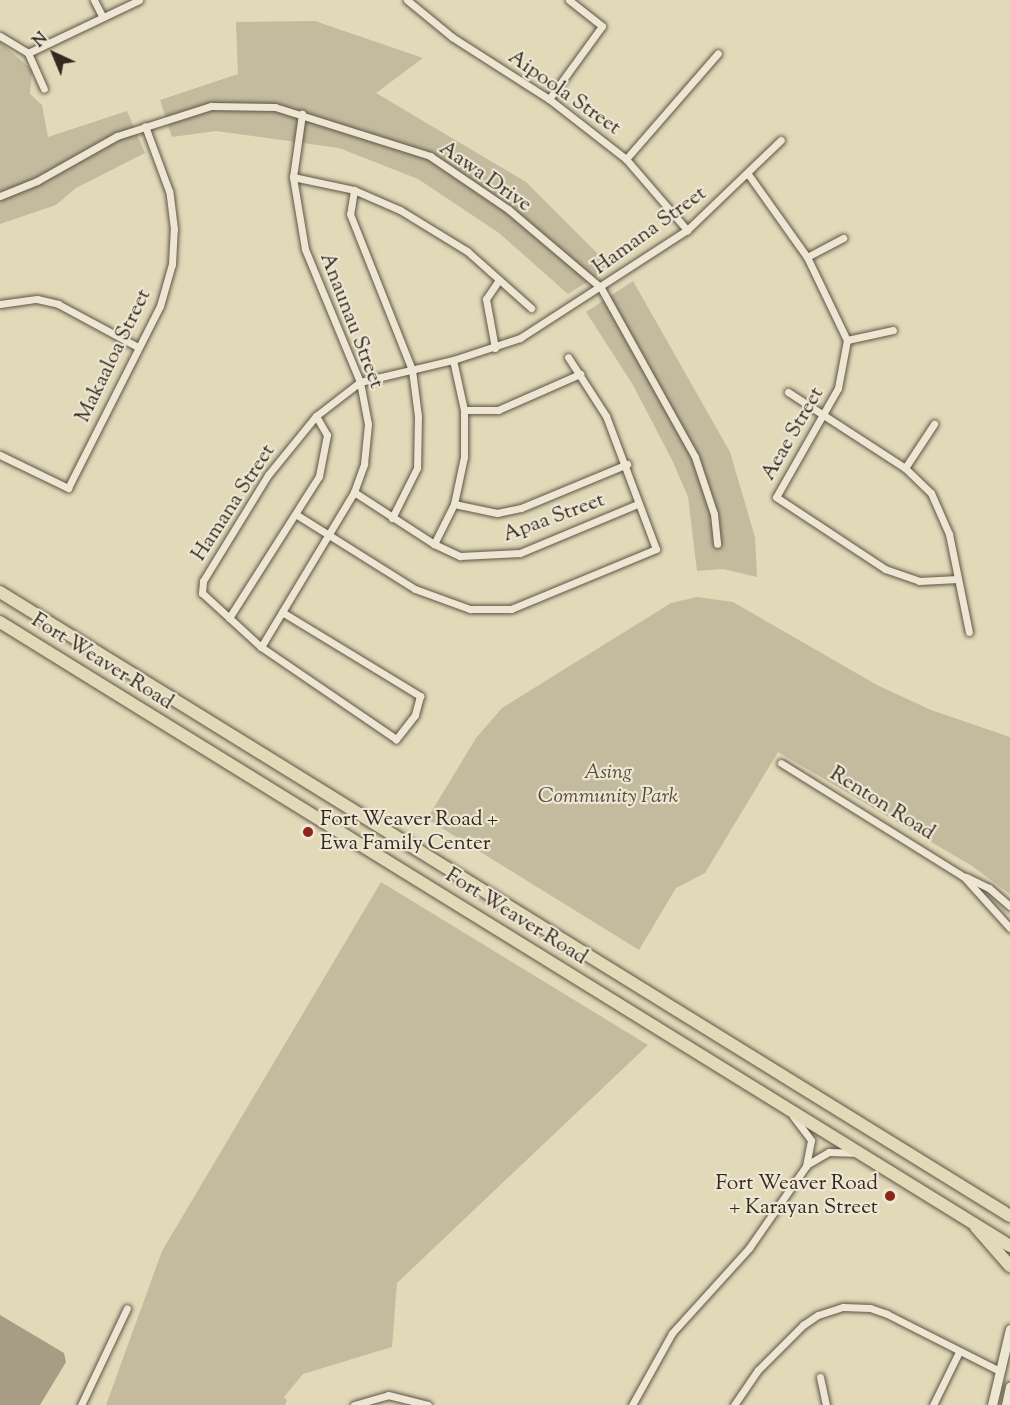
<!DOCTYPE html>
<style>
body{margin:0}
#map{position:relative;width:1010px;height:1405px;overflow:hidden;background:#e2d9b9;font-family:"Sorts Mill Goudy",serif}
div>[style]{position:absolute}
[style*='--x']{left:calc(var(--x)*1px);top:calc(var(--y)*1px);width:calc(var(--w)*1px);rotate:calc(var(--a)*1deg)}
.green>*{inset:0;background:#c4bb9f}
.water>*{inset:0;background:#a79d85}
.roads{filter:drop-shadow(0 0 2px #605446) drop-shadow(0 0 2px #605446)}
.street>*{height:7px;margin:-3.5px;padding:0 3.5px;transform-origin:3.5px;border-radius:3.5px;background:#ece6d2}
.secondary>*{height:9px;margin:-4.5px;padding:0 4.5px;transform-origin:4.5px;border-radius:4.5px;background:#ece6d2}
.highway>*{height:12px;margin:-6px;padding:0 6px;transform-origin:6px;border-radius:6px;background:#e2d9b9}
.dots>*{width:16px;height:16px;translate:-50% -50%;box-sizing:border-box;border:3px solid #ece6d2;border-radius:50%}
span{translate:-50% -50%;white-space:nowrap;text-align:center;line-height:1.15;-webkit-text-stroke:4.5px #ece6d2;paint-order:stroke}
.street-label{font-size:21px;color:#34281f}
.park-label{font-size:21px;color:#584d3f;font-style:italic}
.poi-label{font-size:21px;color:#34281f}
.left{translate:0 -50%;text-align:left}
.right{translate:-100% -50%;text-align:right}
.north{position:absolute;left:24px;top:24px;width:60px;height:60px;-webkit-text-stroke:4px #ece6d2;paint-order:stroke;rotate:316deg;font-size:16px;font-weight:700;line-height:24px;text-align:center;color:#34281f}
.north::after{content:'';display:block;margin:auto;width:21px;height:27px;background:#34281f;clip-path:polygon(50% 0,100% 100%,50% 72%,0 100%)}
</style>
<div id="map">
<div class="green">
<i style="clip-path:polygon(315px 21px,423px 58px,376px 93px,526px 182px,611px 267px,568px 294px,499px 233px,418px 179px,339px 148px,216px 131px,172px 137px,160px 100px,238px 74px,236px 22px)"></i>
<i style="clip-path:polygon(0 42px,32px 70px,30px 94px,42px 105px,48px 137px,127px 111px,145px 153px,76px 188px,56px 205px,0 224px)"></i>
<i style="clip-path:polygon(633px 281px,730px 452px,755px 537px,757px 577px,723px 569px,697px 571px,688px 497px,673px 462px,633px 385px,586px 312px)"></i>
<i style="clip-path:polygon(697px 597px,733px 602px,877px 685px,931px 710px,1010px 737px,1010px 894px,972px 866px,778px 752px,705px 873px,676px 888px,639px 950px,427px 819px,476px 738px,502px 708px,671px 603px)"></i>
<i style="clip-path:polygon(381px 882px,648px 1045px,397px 1283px,392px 1347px,303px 1374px,284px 1397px,287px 1400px,285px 1405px,106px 1405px,162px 1251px)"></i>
</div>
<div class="water">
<i style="clip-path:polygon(0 1315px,64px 1353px,66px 1362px,40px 1405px,0 1405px)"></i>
</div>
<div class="roads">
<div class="street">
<i style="--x:94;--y:0;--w:18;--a:63"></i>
<i style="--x:407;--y:0;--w:58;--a:39.4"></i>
<i style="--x:452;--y:37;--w:115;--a:32.6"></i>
<i style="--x:549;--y:99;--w:98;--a:37.9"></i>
<i style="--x:626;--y:159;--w:94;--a:49.3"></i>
<i style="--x:0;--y:36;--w:33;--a:31"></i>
<i style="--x:28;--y:53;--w:39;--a:66"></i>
<i style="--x:28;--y:53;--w:123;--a:-25.5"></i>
<i style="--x:549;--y:99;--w:90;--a:-54"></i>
<i style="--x:602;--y:26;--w:42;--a:-141.8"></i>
<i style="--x:626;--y:159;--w:140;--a:-49"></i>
<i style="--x:748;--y:174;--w:102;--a:54.6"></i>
<i style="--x:807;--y:257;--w:92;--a:64.3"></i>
<i style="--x:847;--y:340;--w:49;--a:100.6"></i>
<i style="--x:838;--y:388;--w:125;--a:119.6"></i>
<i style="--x:776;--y:497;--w:131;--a:33.4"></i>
<i style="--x:885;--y:569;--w:36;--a:19"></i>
<i style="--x:919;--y:581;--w:39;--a:-3"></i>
<i style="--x:293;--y:177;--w:62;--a:12"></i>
<i style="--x:354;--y:190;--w:50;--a:23.5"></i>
<i style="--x:400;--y:210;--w:79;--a:31.5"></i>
<i style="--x:467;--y:251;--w:86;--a:41.7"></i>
<i style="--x:354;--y:190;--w:24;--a:99"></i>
<i style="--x:350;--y:214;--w:168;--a:68.3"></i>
<i style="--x:412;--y:370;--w:46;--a:82.6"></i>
<i style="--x:418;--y:416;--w:52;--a:91.1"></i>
<i style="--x:417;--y:468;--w:56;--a:116.6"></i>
<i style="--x:0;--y:196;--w:40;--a:-22"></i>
<i style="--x:37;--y:181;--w:92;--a:-29.4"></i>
<i style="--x:117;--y:136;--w:99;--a:-17.7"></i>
<i style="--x:211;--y:106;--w:64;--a:0.9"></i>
<i style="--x:275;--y:107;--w:163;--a:17.5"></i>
<i style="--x:430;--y:156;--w:94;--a:34.2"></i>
<i style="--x:508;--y:209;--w:122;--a:40.3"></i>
<i style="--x:601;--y:288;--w:193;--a:60.9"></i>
<i style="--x:695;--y:457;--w:60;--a:71.6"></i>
<i style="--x:714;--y:514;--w:30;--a:84"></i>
<i style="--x:807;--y:257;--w:41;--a:-27.8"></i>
<i style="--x:0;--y:304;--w:37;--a:-8"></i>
<i style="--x:37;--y:299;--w:22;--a:13"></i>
<i style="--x:58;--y:304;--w:91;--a:28.3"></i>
<i style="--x:847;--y:340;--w:47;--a:-12.3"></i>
<i style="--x:495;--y:348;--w:50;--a:-100.4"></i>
<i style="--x:486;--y:299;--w:23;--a:-56"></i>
<i style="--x:788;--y:392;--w:140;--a:33"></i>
<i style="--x:905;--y:468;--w:36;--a:44"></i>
<i style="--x:931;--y:493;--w:45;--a:66.3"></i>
<i style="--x:949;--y:534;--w:100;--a:78.5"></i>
<i style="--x:464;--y:410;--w:34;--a:0"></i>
<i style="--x:498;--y:410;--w:90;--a:-23.7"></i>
<i style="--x:0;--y:455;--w:76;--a:25.9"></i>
<i style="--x:68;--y:488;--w:204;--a:-63.2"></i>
<i style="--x:160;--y:306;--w:44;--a:-74.1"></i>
<i style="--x:172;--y:264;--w:35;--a:-87"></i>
<i style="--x:174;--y:229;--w:38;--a:-97"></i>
<i style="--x:169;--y:191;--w:69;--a:-110.3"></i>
<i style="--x:905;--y:468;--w:53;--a:-56.6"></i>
<i style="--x:354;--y:492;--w:95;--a:33"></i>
<i style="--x:434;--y:544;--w:29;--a:25"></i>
<i style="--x:460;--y:556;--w:60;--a:-2.9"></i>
<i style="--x:520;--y:553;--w:128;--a:-22.6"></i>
<i style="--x:454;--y:504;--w:44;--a:11.8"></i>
<i style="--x:497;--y:513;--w:25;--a:-12"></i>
<i style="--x:521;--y:508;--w:115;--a:-22.5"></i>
<i style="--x:297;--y:515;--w:139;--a:32.1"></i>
<i style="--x:415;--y:589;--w:59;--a:20"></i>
<i style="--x:470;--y:609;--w:41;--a:0"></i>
<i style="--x:511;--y:609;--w:157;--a:-22.5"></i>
<i style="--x:656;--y:549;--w:142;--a:-110.6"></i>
<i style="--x:606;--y:416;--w:70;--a:-122.8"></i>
<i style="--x:434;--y:544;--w:45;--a:-63.4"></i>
<i style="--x:454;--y:504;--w:48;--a:-78"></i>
<i style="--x:464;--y:457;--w:47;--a:-90"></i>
<i style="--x:464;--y:410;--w:51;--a:-102.4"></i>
<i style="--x:282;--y:612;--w:162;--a:31.3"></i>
<i style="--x:420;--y:696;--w:20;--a:105"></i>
<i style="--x:415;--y:715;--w:31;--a:128"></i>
<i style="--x:396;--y:739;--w:163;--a:-145.7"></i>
<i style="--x:261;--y:647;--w:80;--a:-137.5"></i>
<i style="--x:202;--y:593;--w:12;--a:-85"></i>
<i style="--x:203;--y:581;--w:124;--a:-58.5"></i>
<i style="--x:268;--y:475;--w:76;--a:-50.9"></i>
<i style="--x:316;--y:416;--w:56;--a:-37.7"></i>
<i style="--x:360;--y:382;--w:96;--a:-13.3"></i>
<i style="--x:453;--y:360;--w:71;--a:-18.2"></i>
<i style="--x:520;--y:338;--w:199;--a:-32.9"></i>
<i style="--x:687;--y:230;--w:130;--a:-43.8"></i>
<i style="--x:229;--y:618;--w:168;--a:-57.6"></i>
<i style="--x:319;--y:476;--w:42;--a:-79"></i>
<i style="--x:327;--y:435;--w:22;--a:-120"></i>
<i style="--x:261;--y:647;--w:181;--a:-59"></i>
<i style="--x:354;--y:492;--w:30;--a:-70"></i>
<i style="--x:364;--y:464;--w:40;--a:-84.3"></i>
<i style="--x:368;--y:424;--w:43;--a:-100.8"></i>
<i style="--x:360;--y:382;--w:144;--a:-112.5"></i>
<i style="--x:305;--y:249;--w:73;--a:-99.5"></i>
<i style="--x:293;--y:177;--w:64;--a:-81.9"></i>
<i style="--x:781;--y:763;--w:216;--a:31.9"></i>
<i style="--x:964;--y:877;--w:69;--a:48"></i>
<i style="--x:966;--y:877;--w:25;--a:26"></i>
<i style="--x:989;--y:888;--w:28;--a:41"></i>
<i style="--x:808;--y:1164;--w:24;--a:-30"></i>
<i style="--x:829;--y:1152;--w:24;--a:2"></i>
<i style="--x:820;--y:1377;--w:29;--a:78"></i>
<i style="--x:81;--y:1405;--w:107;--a:-64.6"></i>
<i style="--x:354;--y:1405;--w:35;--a:-16"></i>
<i style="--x:388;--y:1395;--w:41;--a:14"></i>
<i style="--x:632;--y:1405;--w:82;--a:-60.9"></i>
<i style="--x:672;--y:1333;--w:115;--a:-47.8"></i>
<i style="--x:749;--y:1248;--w:100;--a:-55.2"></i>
<i style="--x:806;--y:1166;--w:26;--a:-79"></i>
<i style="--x:811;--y:1140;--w:30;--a:-127"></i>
<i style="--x:734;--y:1405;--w:42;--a:-55.6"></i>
<i style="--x:758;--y:1370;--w:64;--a:-45"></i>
<i style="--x:803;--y:1325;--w:18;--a:-34"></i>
<i style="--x:818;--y:1315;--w:26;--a:-18"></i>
<i style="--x:843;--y:1307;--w:27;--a:2"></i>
<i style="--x:870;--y:1308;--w:18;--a:19"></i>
<i style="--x:887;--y:1314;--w:127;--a:26.8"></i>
<i style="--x:933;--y:1405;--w:59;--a:-63.9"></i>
</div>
<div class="secondary">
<i style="--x:992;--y:1405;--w:78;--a:-76.7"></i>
<i style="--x:1006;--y:1405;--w:19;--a:-78"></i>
</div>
<div class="highway">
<i style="--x:0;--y:592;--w:1187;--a:31.71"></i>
<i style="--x:0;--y:622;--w:1187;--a:31.71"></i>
<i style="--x:976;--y:1227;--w:52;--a:48.9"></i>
</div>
</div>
<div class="dots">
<i style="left:308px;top:832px;background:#8f2418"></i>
<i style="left:890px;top:1196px;background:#8f2418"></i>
</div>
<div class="street-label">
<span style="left:564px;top:93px;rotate:35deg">Aipoola Street</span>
<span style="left:485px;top:177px;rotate:35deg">Aawa Drive</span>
<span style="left:650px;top:231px;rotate:-36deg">Hamana Street</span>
<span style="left:351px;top:321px;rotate:69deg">Anaunau Street</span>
<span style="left:114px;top:356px;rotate:-64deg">Makaaloa Street</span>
<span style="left:793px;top:434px;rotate:-60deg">Aeae Street</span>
<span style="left:234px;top:503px;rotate:-57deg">Hamana Street</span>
<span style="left:554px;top:518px;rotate:-20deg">Apaa Street</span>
<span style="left:102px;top:662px;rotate:32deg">Fort Weaver Road</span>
<span style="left:882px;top:804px;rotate:32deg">Renton Road</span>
<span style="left:516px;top:917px;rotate:32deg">Fort Weaver Road</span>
</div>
<div class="park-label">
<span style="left:608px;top:785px">Asing<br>Community Park</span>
</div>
<div class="poi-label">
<span class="left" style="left:320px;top:832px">Fort Weaver Road +<br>Ewa Family Center</span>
<span class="right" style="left:878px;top:1196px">Fort Weaver Road<br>+ Karayan Street</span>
</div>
<div class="north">N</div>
</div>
